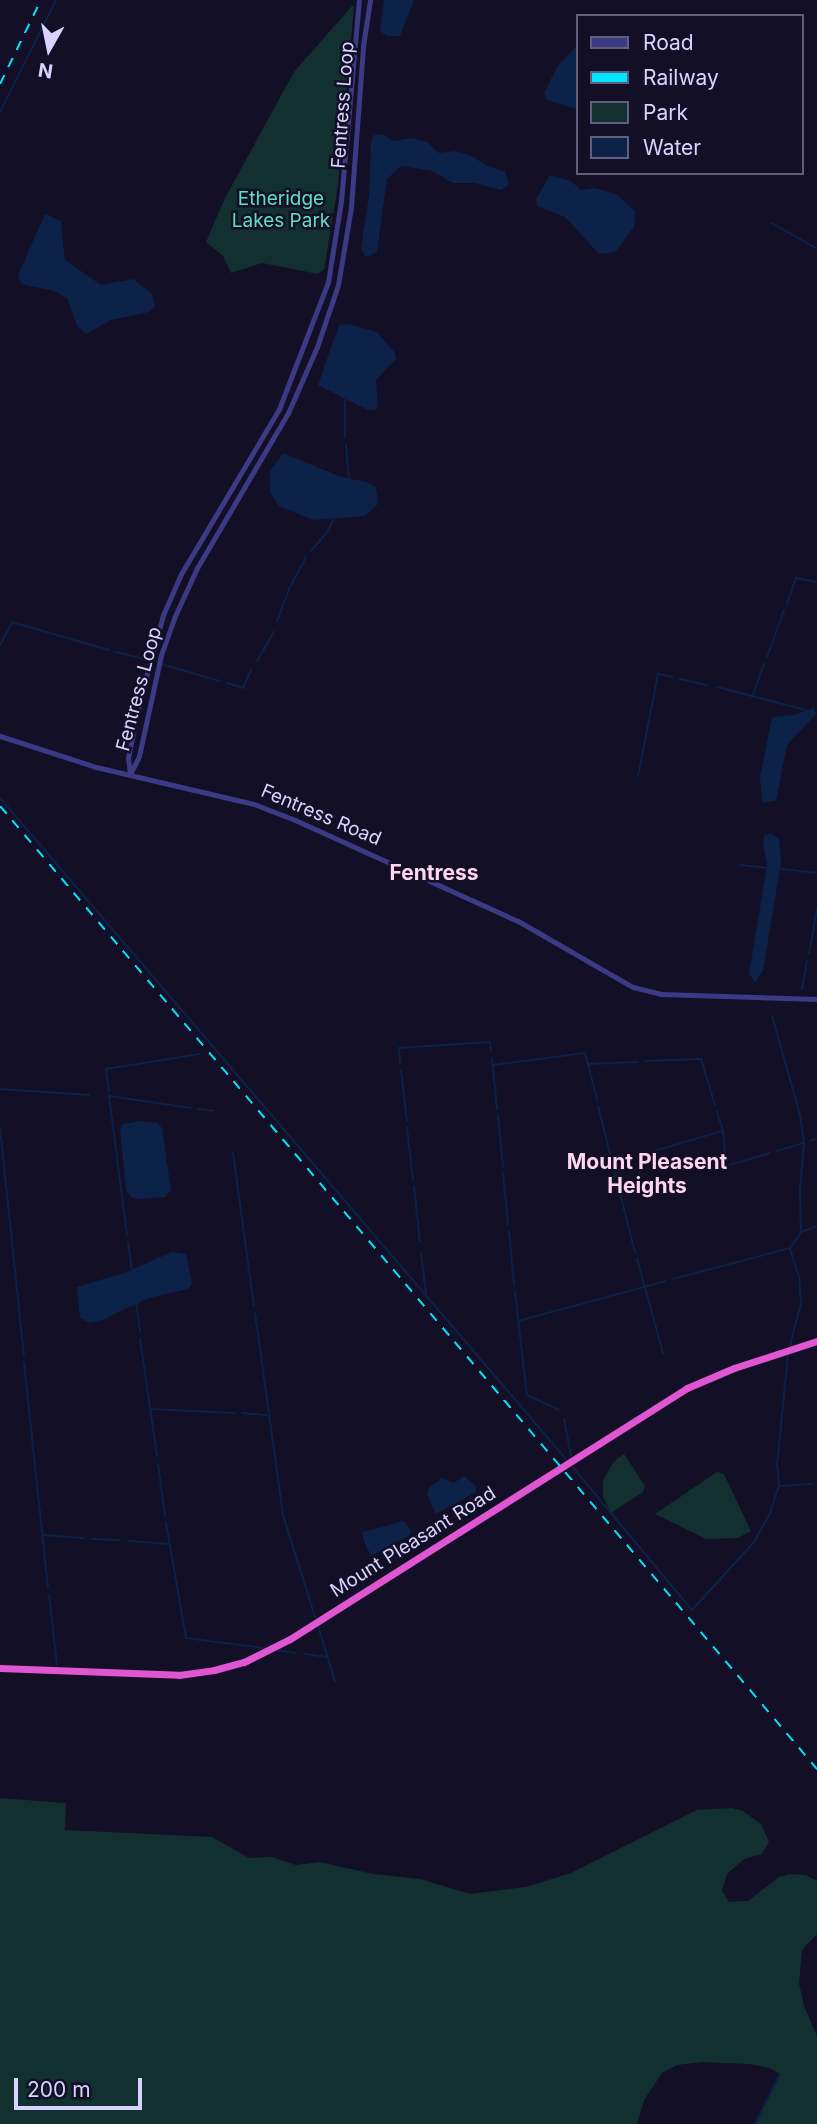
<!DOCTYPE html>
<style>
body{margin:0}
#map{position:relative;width:817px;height:2124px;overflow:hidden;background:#130f26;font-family:Inter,sans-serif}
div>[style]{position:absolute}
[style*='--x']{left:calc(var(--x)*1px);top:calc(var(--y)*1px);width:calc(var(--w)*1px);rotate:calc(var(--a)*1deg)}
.green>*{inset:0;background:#12302f}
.water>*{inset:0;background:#0c2248}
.stream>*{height:2px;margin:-1px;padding:0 1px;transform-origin:1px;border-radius:1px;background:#0c2248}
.tertiary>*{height:5px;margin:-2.5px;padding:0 2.5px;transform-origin:2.5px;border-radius:2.5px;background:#3d3a85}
.trunk>*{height:7px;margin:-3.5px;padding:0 3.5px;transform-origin:3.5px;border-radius:3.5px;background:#e055d1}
.rail>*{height:2px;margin-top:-1px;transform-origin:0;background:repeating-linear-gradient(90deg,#00e5ff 0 10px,transparent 0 19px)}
span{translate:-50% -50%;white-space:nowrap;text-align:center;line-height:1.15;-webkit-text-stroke:5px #130f26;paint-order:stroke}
.street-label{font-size:19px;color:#d9d4ff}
.park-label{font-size:19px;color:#5fe0c0}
.neighbourhood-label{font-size:21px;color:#ffd6f0;font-weight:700}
.legend{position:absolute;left:576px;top:14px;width:228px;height:161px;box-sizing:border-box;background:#130f26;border:2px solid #625e7d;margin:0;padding:9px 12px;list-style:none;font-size:21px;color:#d9d4ff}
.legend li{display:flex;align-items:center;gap:14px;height:35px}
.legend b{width:35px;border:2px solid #625e7d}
.north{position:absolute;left:14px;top:14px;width:70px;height:70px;-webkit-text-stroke:5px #130f26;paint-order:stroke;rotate:189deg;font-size:19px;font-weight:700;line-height:28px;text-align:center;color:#d9d4ff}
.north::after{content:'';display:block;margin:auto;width:24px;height:32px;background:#d9d4ff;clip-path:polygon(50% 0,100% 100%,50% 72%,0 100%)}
.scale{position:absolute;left:14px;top:2078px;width:128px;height:32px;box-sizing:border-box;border:4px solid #d9d4ff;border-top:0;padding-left:9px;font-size:21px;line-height:24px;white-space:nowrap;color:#d9d4ff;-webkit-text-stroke:5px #130f26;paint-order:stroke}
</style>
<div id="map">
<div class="green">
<i style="clip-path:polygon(352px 6px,354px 6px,338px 185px,324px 270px,318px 274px,262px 263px,231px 273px,223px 256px,206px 242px,225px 198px,294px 72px)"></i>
<i style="clip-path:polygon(624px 1454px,645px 1486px,643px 1492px,611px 1513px,603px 1497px,603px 1481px,613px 1462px)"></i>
<i style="clip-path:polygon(717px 1472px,724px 1474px,751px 1531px,738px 1538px,706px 1539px,655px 1514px)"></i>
<i style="clip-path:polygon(0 1798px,66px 1803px,65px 1830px,212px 1837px,249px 1858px,272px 1857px,296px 1865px,320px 1862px,373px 1874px,420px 1879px,470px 1894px,526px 1887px,571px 1873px,697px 1810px,732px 1808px,743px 1811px,761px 1824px,769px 1842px,762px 1854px,744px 1859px,727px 1874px,722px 1891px,729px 1902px,748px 1901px,779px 1877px,789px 1874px,806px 1875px,817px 1881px,817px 1934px,802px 1950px,799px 1983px,804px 2006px,817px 2036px,817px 2124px,755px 2124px,780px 2074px,770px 2068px,749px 2064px,702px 2062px,677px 2065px,662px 2073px,644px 2100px,637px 2124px,0 2124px)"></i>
</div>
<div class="water">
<i style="clip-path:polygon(384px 0,414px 0,400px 36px,387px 36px,380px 31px)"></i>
<i style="clip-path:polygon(577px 45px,577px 109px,547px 100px,544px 93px,557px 67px)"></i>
<i style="clip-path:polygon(382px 134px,394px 141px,411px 138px,427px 142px,439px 153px,456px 151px,474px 157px,485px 165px,505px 172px,509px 184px,501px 190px,475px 183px,453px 183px,433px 171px,401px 166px,387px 179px,377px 252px,366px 257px,361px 248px,369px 195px,371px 142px,374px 135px)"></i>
<i style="clip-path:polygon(550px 175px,571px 181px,581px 190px,595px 188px,616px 194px,635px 211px,634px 227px,615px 252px,599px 254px,565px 217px,537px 206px,536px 199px)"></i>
<i style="clip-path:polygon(45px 214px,61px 221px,65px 260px,101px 285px,133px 279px,152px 294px,155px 306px,149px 312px,111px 320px,86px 334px,77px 326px,67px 298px,54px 291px,21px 284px,18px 275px)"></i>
<i style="clip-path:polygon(349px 324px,377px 332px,395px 353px,396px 359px,376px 380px,378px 406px,375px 410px,368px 410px,318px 385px,339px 325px)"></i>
<i style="clip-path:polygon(283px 453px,341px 477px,367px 482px,376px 487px,378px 504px,365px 516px,313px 520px,279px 506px,270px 492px,270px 471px)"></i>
<i style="clip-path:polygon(814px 708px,816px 714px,787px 745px,776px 801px,762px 803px,760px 777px,772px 717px,794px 715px)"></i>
<i style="clip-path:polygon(771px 833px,779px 839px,781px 862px,763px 971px,755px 982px,749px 974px,767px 866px,763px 842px,764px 836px)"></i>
<i style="clip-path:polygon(141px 1121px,157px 1123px,162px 1128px,171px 1190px,165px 1197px,138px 1199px,131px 1197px,126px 1190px,120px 1129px,123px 1124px)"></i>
<i style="clip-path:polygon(172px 1252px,186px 1254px,192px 1283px,188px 1289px,149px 1298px,102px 1320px,90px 1323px,80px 1318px,77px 1287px,124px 1273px)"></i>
<i style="clip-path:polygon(464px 1476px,476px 1486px,476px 1492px,436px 1514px,427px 1494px,429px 1488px,442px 1478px,454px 1483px)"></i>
<i style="clip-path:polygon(403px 1521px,411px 1530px,410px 1535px,371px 1556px,363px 1539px,363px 1532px)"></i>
</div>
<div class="stream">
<i style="--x:0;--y:112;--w:125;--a:-63.4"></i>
<i style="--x:772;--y:223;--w:52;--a:30"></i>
<i style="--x:345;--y:400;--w:38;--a:90"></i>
<i style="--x:346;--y:445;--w:34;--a:85"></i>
<i style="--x:311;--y:551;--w:26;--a:-50"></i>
<i style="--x:328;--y:531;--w:17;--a:-65"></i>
<i style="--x:787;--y:604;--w:28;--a:-71"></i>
<i style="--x:796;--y:578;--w:21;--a:11"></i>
<i style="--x:277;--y:621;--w:34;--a:-69"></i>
<i style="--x:289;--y:589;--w:36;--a:-62"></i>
<i style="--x:0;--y:645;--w:26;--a:-62"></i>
<i style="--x:12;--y:622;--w:101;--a:16.1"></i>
<i style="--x:116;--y:652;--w:32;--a:14"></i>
<i style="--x:767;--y:657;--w:50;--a:-70.1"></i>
<i style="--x:257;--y:661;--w:34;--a:-60"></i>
<i style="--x:161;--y:664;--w:61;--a:16.1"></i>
<i style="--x:680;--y:679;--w:28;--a:13"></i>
<i style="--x:227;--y:683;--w:17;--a:17"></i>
<i style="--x:243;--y:688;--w:20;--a:-66"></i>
<i style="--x:717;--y:687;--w:92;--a:14.5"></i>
<i style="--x:753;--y:694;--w:32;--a:-70"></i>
<i style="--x:638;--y:776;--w:104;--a:-78.9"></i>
<i style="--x:658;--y:674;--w:15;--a:11"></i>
<i style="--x:0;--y:798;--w:870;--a:49.43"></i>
<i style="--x:740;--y:865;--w:27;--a:6"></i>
<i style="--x:780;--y:869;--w:37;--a:6"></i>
<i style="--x:809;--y:953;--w:45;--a:-79.7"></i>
<i style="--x:802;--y:989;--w:29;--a:-80"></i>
<i style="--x:772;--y:1016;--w:103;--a:74.2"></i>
<i style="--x:800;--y:1115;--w:28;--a:82"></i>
<i style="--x:804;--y:1143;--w:46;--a:95"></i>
<i style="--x:800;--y:1189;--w:43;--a:88.7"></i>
<i style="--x:492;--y:1058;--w:51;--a:84.4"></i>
<i style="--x:645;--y:1061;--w:56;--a:-2"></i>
<i style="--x:701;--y:1059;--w:48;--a:73.1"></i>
<i style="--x:400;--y:1063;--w:15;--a:-94"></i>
<i style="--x:399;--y:1048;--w:91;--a:-3.8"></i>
<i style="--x:490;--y:1042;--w:9;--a:84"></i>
<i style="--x:589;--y:1064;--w:48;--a:-2.4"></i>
<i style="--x:493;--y:1065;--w:93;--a:-7.4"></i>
<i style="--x:585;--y:1053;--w:48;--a:75.4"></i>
<i style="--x:401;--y:1070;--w:51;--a:83.3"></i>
<i style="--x:0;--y:1089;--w:89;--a:3.9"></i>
<i style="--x:109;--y:1091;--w:22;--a:-98"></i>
<i style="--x:106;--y:1069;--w:95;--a:-9.1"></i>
<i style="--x:109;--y:1096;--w:140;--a:82.6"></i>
<i style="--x:109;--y:1096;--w:83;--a:8.3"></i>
<i style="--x:598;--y:1106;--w:151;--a:75.8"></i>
<i style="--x:198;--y:1109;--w:16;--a:7"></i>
<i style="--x:717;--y:1112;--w:19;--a:72"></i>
<i style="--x:723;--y:1130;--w:36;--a:85"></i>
<i style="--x:726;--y:1166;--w:46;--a:-16.5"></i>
<i style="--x:498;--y:1116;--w:51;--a:84.4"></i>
<i style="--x:0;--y:1128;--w:229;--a:84"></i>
<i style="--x:407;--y:1128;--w:52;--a:83.4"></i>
<i style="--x:810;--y:1141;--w:7;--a:-16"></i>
<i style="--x:777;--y:1151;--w:27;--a:-17"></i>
<i style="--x:233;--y:1153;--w:154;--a:82.2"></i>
<i style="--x:641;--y:1155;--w:84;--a:-16.5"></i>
<i style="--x:614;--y:1163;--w:21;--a:-17"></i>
<i style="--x:503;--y:1173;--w:51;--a:84.4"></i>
<i style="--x:414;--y:1187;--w:55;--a:83.8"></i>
<i style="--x:509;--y:1231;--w:54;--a:84.7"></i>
<i style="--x:128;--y:1242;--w:27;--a:82"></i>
<i style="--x:421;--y:1253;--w:41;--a:83"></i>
<i style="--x:637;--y:1259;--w:98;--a:74.5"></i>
<i style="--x:673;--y:1279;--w:121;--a:-14.8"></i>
<i style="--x:790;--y:1248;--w:19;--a:-55"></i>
<i style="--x:801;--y:1232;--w:17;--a:-21"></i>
<i style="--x:515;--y:1292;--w:104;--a:83.4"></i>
<i style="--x:527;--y:1395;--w:35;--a:25"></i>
<i style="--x:136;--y:1302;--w:29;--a:82"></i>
<i style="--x:255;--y:1313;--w:204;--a:82.1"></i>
<i style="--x:283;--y:1515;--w:107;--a:72.6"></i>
<i style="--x:518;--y:1321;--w:153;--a:-15.1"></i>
<i style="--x:140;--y:1339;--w:118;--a:81.7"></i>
<i style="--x:790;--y:1345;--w:43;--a:-75.3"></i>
<i style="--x:801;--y:1303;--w:26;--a:-94"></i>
<i style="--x:799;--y:1277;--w:29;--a:-108"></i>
<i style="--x:24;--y:1363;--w:225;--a:83.9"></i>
<i style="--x:151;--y:1409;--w:84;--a:2.7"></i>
<i style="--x:242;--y:1413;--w:25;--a:5"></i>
<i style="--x:564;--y:1419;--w:37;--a:79"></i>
<i style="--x:158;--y:1464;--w:52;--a:82.3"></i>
<i style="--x:571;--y:1465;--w:189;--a:50.2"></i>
<i style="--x:692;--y:1610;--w:92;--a:-47.6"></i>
<i style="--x:754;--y:1542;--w:33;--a:-61"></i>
<i style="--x:770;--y:1513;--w:28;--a:-72"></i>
<i style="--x:779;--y:1486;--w:21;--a:-95"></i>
<i style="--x:777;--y:1465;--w:111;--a:-84.3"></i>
<i style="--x:780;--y:1486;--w:32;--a:-4"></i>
<i style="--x:166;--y:1523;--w:117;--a:80.1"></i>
<i style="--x:186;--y:1638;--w:78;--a:7.4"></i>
<i style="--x:43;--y:1535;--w:41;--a:4.2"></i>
<i style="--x:92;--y:1539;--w:28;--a:2"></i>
<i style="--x:129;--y:1541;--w:40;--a:4.3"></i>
<i style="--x:49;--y:1594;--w:71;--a:83.6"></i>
<i style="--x:318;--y:1626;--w:58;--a:72.8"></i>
<i style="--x:277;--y:1650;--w:19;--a:9"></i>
<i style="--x:305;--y:1654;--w:22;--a:8"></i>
<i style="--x:755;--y:2124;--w:56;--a:-63.4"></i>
</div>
<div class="tertiary">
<i style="--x:0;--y:736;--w:101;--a:17.9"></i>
<i style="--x:96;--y:767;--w:162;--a:13.2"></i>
<i style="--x:254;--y:804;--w:44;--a:21.3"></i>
<i style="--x:295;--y:820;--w:245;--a:24.4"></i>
<i style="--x:518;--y:921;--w:133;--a:29.9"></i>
<i style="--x:633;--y:987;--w:29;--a:14"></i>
<i style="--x:661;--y:994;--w:156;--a:1.8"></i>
<i style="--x:130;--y:774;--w:20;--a:-63"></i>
<i style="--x:139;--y:756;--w:103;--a:-77.7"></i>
<i style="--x:161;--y:655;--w:41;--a:-70.3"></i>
<i style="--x:175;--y:616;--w:53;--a:-65.4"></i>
<i style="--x:197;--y:568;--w:180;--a:-59.6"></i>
<i style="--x:288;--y:413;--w:72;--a:-66.3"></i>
<i style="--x:317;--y:347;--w:65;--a:-71.3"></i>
<i style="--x:338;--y:285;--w:79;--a:-80.5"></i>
<i style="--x:351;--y:207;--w:161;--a:-85.7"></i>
<i style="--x:363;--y:46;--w:47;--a:-81.3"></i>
<i style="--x:130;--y:774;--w:16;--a:-97"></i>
<i style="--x:128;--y:758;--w:64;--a:-78.3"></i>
<i style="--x:141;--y:695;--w:83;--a:-74.6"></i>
<i style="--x:163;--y:615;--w:45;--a:-66.3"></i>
<i style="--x:181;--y:574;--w:192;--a:-59.3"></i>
<i style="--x:279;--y:409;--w:136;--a:-68.9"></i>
<i style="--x:328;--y:282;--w:82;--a:-80.9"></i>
<i style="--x:341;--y:201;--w:202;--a:-84.9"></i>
</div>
<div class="trunk">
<i style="--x:0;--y:1668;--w:179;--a:2.2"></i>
<i style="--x:179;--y:1675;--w:35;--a:-8"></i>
<i style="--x:214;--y:1670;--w:31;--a:-15"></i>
<i style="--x:244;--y:1662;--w:51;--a:-26.6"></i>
<i style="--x:290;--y:1639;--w:470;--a:-32.3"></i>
<i style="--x:687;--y:1388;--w:51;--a:-23.1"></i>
<i style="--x:734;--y:1368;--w:87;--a:-18"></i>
</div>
<div class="rail">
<i style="--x:0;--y:84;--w:93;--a:-64"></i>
<i style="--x:0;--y:806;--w:1263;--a:49.69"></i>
</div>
<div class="street-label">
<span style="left:343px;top:105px;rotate:-86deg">Fentress Loop</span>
<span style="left:139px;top:689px;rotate:-75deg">Fentress Loop</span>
<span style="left:321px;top:815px;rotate:23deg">Fentress Road</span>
<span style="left:413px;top:1542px;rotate:-32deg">Mount Pleasant Road</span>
</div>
<div class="park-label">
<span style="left:281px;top:210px">Etheridge<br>Lakes Park</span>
</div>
<div class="neighbourhood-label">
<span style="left:434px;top:873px">Fentress</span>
<span style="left:647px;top:1174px">Mount Pleasent<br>Heights</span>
</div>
<ul class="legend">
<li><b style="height:9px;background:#3d3a85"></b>Road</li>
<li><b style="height:9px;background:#00e5ff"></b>Railway</li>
<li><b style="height:19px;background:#12302f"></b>Park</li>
<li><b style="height:19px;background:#0c2248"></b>Water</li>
</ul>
<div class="north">N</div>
<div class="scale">200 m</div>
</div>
